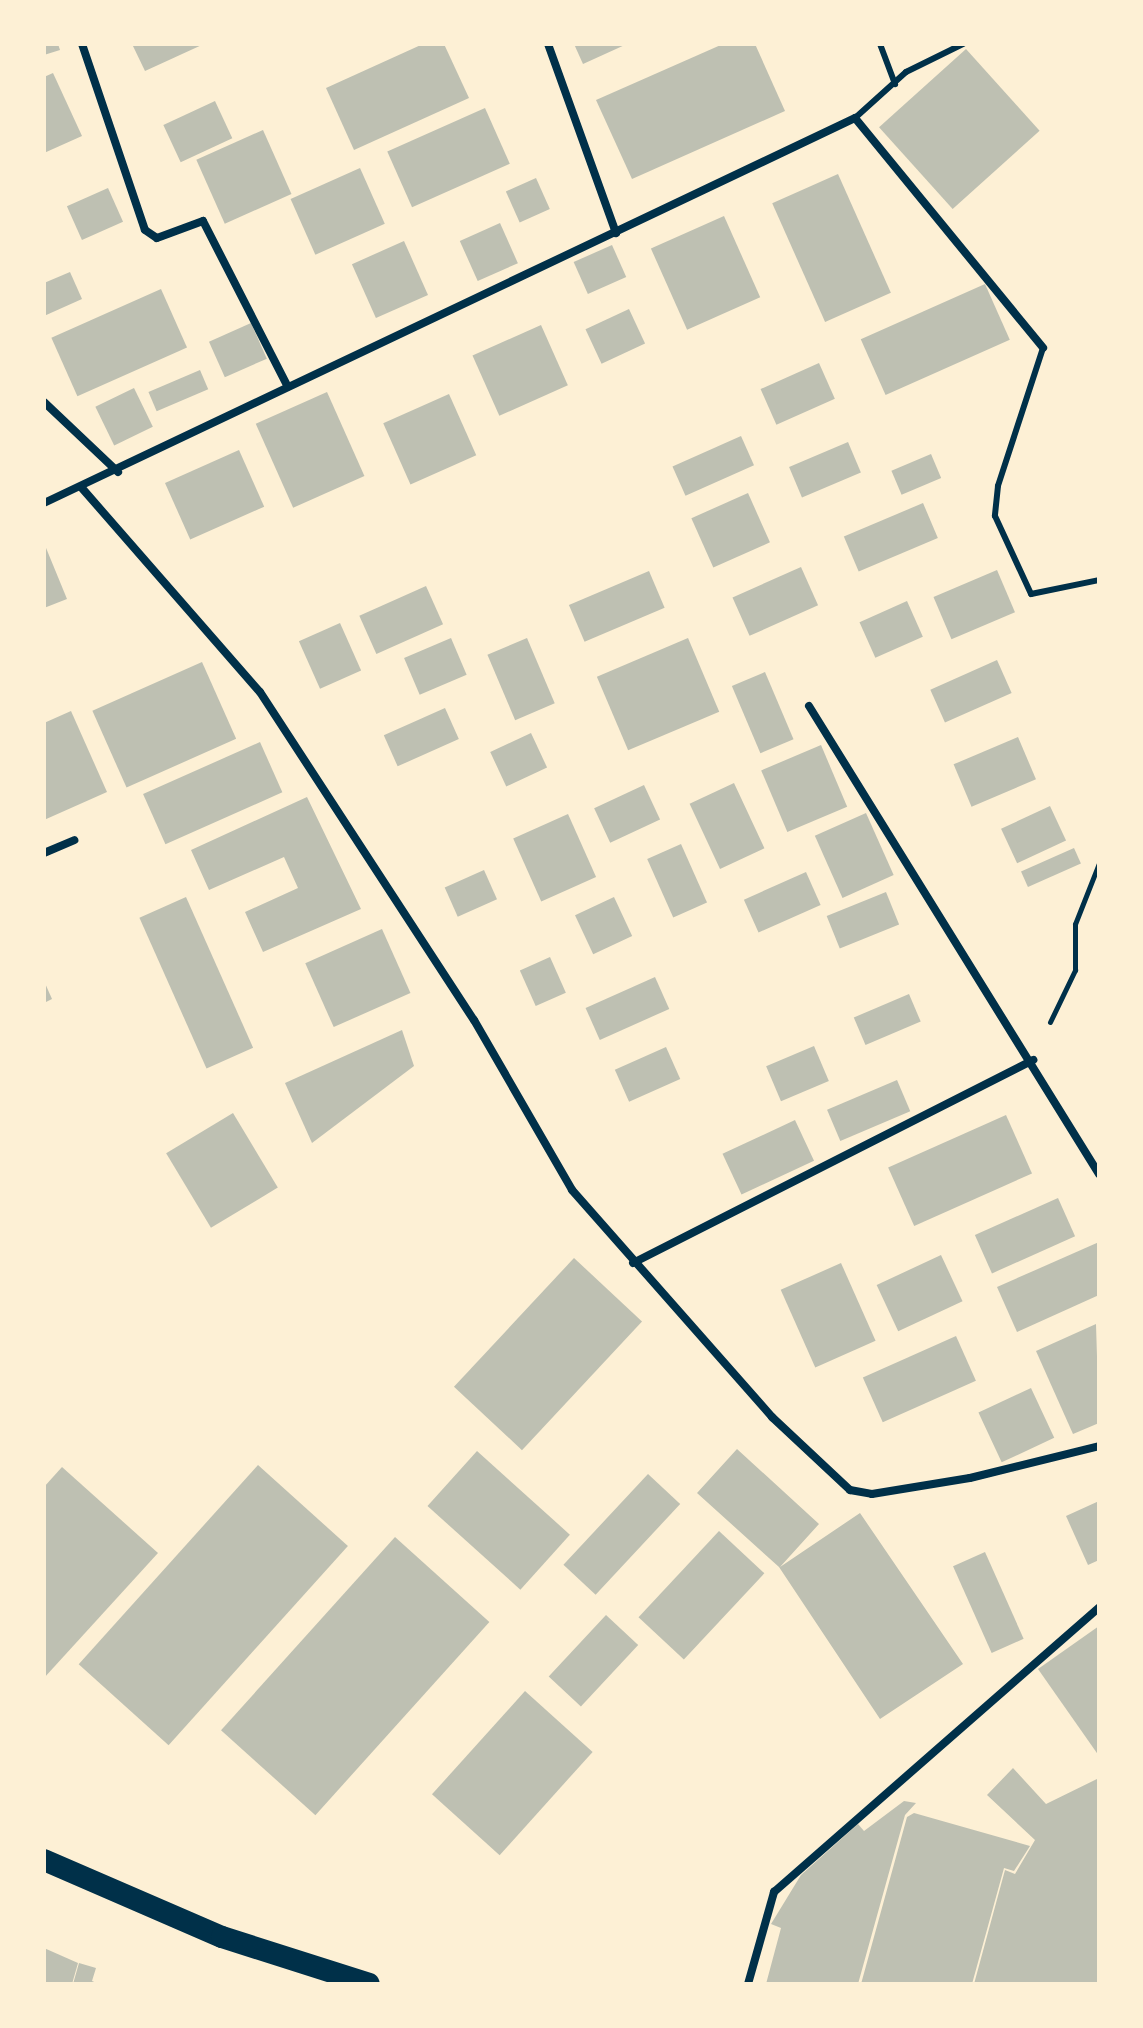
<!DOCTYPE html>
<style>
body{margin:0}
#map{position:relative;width:1143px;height:2028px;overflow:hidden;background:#fdf0d5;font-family:Manrope,sans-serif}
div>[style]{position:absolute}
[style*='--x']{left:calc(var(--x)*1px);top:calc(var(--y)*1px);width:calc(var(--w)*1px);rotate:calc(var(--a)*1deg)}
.building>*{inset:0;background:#bec0b2;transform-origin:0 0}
.path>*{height:5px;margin:-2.5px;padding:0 2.5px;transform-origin:2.5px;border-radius:2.5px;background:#003049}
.service>*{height:6px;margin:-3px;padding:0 3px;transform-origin:3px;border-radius:3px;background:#003049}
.minor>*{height:8px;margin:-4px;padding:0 4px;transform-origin:4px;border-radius:4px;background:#003049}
.trunk>*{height:22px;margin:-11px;padding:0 11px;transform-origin:11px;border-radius:11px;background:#003049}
span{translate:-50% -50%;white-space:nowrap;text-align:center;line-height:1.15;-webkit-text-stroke:8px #fdf0d5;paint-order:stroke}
.frame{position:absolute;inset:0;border:46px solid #fdf0d5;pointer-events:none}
</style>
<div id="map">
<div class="building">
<i style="clip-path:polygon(44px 44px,58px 44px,60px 50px,44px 55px)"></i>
<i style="clip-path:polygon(132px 44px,204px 44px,145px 71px)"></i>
<i style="clip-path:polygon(423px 44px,444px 44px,469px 98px,354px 150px,326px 88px)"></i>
<i style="clip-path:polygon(574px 44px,627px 44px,583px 64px)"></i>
<i style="clip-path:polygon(723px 44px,755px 44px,785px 111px,632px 179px,596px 100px)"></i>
<i style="left:966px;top:49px;width:110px;height:117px;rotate:48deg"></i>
<i style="clip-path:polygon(53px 73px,82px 136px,44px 153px,44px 77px)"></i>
<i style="left:215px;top:101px;width:41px;height:57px;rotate:65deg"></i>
<i style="left:485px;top:108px;width:61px;height:107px;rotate:66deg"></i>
<i style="left:263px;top:130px;width:70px;height:73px;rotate:66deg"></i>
<i style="left:360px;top:168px;width:61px;height:76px;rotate:66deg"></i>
<i style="left:838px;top:174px;width:130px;height:72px;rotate:66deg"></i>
<i style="left:536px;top:178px;width:34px;height:33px;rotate:66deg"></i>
<i style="left:108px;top:188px;width:37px;height:45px;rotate:66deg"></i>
<i style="left:724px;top:216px;width:89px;height:80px;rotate:66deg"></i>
<i style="left:500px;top:223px;width:44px;height:44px;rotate:66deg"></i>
<i style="left:404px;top:241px;width:59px;height:57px;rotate:66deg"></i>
<i style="left:612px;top:245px;width:35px;height:42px;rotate:66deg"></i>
<i style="clip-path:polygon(70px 272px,82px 299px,44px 316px,44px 283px)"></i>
<i style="left:985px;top:284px;width:61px;height:136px;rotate:66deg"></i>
<i style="left:161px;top:289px;width:64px;height:120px;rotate:66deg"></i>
<i style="left:629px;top:309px;width:38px;height:48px;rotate:65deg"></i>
<i style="left:251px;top:323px;width:39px;height:46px;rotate:66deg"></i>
<i style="left:541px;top:325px;width:66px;height:75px;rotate:66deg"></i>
<i style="left:819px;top:363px;width:39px;height:64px;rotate:66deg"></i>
<i style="left:200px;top:370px;width:21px;height:56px;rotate:67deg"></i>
<i style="left:134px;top:388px;width:43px;height:43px;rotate:64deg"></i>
<i style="left:327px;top:392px;width:92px;height:78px;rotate:66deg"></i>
<i style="left:449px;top:394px;width:67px;height:72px;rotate:66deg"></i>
<i style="left:741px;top:436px;width:32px;height:75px;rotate:66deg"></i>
<i style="left:848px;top:442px;width:33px;height:64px;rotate:67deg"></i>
<i style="left:239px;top:450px;width:62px;height:81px;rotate:66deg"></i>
<i style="left:931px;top:454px;width:26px;height:43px;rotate:67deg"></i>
<i style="left:748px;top:493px;width:54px;height:62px;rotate:66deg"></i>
<i style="left:923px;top:503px;width:38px;height:86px;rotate:67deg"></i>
<i style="clip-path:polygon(44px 543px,67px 599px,44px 608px)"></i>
<i style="left:801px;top:567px;width:42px;height:75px;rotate:66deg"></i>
<i style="left:997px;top:570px;width:46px;height:69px;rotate:67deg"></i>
<i style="left:649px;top:571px;width:40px;height:87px;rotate:67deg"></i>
<i style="left:426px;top:586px;width:42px;height:73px;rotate:66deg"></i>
<i style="left:907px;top:601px;width:39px;height:52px;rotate:66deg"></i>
<i style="left:340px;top:623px;width:52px;height:45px;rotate:66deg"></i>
<i style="left:451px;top:638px;width:40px;height:51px;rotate:67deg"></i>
<i style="left:527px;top:638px;width:71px;height:43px;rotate:67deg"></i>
<i style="left:688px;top:638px;width:80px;height:99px;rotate:67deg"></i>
<i style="left:997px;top:660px;width:36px;height:73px;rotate:66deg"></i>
<i style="left:202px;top:662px;width:84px;height:120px;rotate:66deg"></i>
<i style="left:765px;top:672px;width:73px;height:36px;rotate:67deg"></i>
<i style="left:445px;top:708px;width:34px;height:67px;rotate:66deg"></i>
<i style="clip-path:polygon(71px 711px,107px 792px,44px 820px,44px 723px)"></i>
<i style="left:531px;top:733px;width:38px;height:45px;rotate:65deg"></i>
<i style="left:1018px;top:737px;width:46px;height:70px;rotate:67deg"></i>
<i style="left:260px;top:742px;width:55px;height:128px;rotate:66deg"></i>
<i style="left:821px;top:745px;width:67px;height:65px;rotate:67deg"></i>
<i style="left:734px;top:783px;width:72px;height:49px;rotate:65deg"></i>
<i style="left:644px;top:785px;width:38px;height:55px;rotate:65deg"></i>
<i style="clip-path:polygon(307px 797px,361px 909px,263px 952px,245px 912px,298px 888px,284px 857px,209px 890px,191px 850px)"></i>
<i style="left:1050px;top:806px;width:38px;height:54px;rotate:65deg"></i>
<i style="left:866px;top:813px;width:68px;height:56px;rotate:66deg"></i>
<i style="left:568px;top:814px;width:69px;height:60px;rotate:66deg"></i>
<i style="left:681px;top:844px;width:64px;height:37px;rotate:66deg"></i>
<i style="left:1074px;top:848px;width:17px;height:58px;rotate:66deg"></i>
<i style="left:484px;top:870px;width:32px;height:43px;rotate:66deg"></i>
<i style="left:806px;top:872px;width:36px;height:68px;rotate:66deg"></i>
<i style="left:886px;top:892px;width:35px;height:64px;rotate:68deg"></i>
<i style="left:186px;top:897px;width:165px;height:51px;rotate:66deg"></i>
<i style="left:614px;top:897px;width:43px;height:43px;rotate:65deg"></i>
<i style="left:382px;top:929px;width:70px;height:84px;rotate:66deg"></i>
<i style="left:550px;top:957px;width:39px;height:33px;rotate:66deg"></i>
<i style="left:655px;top:977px;width:35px;height:76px;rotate:66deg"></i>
<i style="clip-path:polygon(44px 981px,52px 999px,44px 1003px)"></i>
<i style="left:909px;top:994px;width:30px;height:60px;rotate:67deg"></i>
<i style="clip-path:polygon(402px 1030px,414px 1066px,312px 1143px,285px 1083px)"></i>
<i style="left:814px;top:1046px;width:38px;height:52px;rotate:67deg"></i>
<i style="left:666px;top:1047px;width:35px;height:56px;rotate:66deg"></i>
<i style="left:897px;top:1080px;width:34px;height:76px;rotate:67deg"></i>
<i style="left:233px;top:1113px;width:87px;height:78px;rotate:59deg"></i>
<i style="left:1006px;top:1115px;width:64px;height:129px;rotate:66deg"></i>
<i style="left:795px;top:1120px;width:45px;height:80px;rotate:65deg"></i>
<i style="left:1058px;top:1198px;width:42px;height:91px;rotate:66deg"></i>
<i style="clip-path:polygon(1099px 1242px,1099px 1295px,1017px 1332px,997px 1287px)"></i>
<i style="left:941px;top:1255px;width:51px;height:71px;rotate:65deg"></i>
<i style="left:574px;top:1258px;width:93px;height:176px;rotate:43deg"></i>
<i style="left:841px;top:1263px;width:85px;height:66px;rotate:66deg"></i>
<i style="clip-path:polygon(1096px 1324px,1099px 1423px,1073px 1434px,1036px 1351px)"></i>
<i style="left:956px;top:1336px;width:49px;height:102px;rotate:66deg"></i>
<i style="left:1031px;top:1388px;width:55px;height:58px;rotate:65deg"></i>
<i style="clip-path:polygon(737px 1449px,819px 1524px,780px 1567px,860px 1513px,963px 1664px,880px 1719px,779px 1567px,697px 1493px)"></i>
<i style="left:477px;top:1451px;width:125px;height:74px;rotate:42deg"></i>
<i style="left:258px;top:1465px;width:121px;height:268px;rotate:42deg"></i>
<i style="clip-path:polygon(62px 1467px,158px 1553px,44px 1678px,44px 1487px)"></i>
<i style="left:648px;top:1474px;width:44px;height:124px;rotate:43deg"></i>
<i style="clip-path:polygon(1099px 1501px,1099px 1560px,1088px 1565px,1066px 1516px)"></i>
<i style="left:719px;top:1531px;width:62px;height:118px;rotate:43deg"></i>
<i style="left:395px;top:1537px;width:127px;height:260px;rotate:42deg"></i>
<i style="left:985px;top:1552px;width:95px;height:35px;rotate:66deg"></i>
<i style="left:606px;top:1615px;width:44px;height:84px;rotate:43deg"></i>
<i style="clip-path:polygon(1099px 1626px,1099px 1756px,1038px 1669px)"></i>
<i style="left:525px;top:1691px;width:91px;height:139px;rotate:42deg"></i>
<i style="clip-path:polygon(1013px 1768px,1046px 1804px,1099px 1778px,1099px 1984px,974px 1984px,1005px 1870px,1015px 1874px,1035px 1840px,987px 1795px)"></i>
<i style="clip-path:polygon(904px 1801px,916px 1803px,905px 1815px,858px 1984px,766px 1984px,781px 1928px,771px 1924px,801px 1875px,858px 1824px,864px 1831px)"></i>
<i style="clip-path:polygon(914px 1813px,1030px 1846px,1014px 1871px,1004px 1868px,972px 1984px,861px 1984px,907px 1817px)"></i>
<i style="clip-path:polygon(44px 1948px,78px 1963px,72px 1984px,44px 1984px)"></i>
<i style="clip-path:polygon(79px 1963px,96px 1968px,92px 1981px,99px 1984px,73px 1984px)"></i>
</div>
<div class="path">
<i style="--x:1050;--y:1022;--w:58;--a:-64.3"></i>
<i style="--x:1075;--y:970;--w:46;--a:-90"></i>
<i style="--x:1075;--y:924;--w:66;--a:-68.5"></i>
</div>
<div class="service">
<i style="--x:880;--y:44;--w:43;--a:69.4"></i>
<i style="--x:855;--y:118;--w:69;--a:-42"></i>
<i style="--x:906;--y:72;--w:64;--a:-26.2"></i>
<i style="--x:1043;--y:348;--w:145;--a:108.1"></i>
<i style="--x:998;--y:486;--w:30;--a:96"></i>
<i style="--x:995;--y:516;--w:86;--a:65.2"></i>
<i style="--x:1031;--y:594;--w:69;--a:-11.6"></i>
</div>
<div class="minor">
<i style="--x:82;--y:44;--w:196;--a:71.3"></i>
<i style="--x:145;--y:230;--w:14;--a:34"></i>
<i style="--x:157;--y:238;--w:49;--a:-20.3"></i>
<i style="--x:203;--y:221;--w:186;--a:62.9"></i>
<i style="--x:548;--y:44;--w:201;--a:70.2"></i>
<i style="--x:44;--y:402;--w:102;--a:43.4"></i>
<i style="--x:81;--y:487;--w:272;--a:48.9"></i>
<i style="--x:260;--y:692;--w:392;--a:56.9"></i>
<i style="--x:474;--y:1020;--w:196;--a:60"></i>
<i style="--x:572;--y:1190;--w:303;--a:48.6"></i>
<i style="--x:772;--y:1417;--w:107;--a:43.1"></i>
<i style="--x:850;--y:1490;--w:22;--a:10"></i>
<i style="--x:872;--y:1494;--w:99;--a:-9.3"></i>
<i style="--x:970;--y:1478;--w:133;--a:-13.9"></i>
<i style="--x:44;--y:503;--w:898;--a:-25.39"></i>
<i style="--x:855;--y:118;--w:297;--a:50.7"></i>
<i style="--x:809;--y:706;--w:551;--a:58.22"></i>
<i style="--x:44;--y:853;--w:33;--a:-23"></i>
<i style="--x:633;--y:1263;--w:449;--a:-26.9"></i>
<i style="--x:748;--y:1984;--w:96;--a:-74.2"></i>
<i style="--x:774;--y:1892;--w:432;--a:-41.2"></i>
</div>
<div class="trunk">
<i style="--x:44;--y:1860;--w:194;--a:23.4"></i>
<i style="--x:222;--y:1937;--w:154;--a:17.7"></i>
</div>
<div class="frame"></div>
</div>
